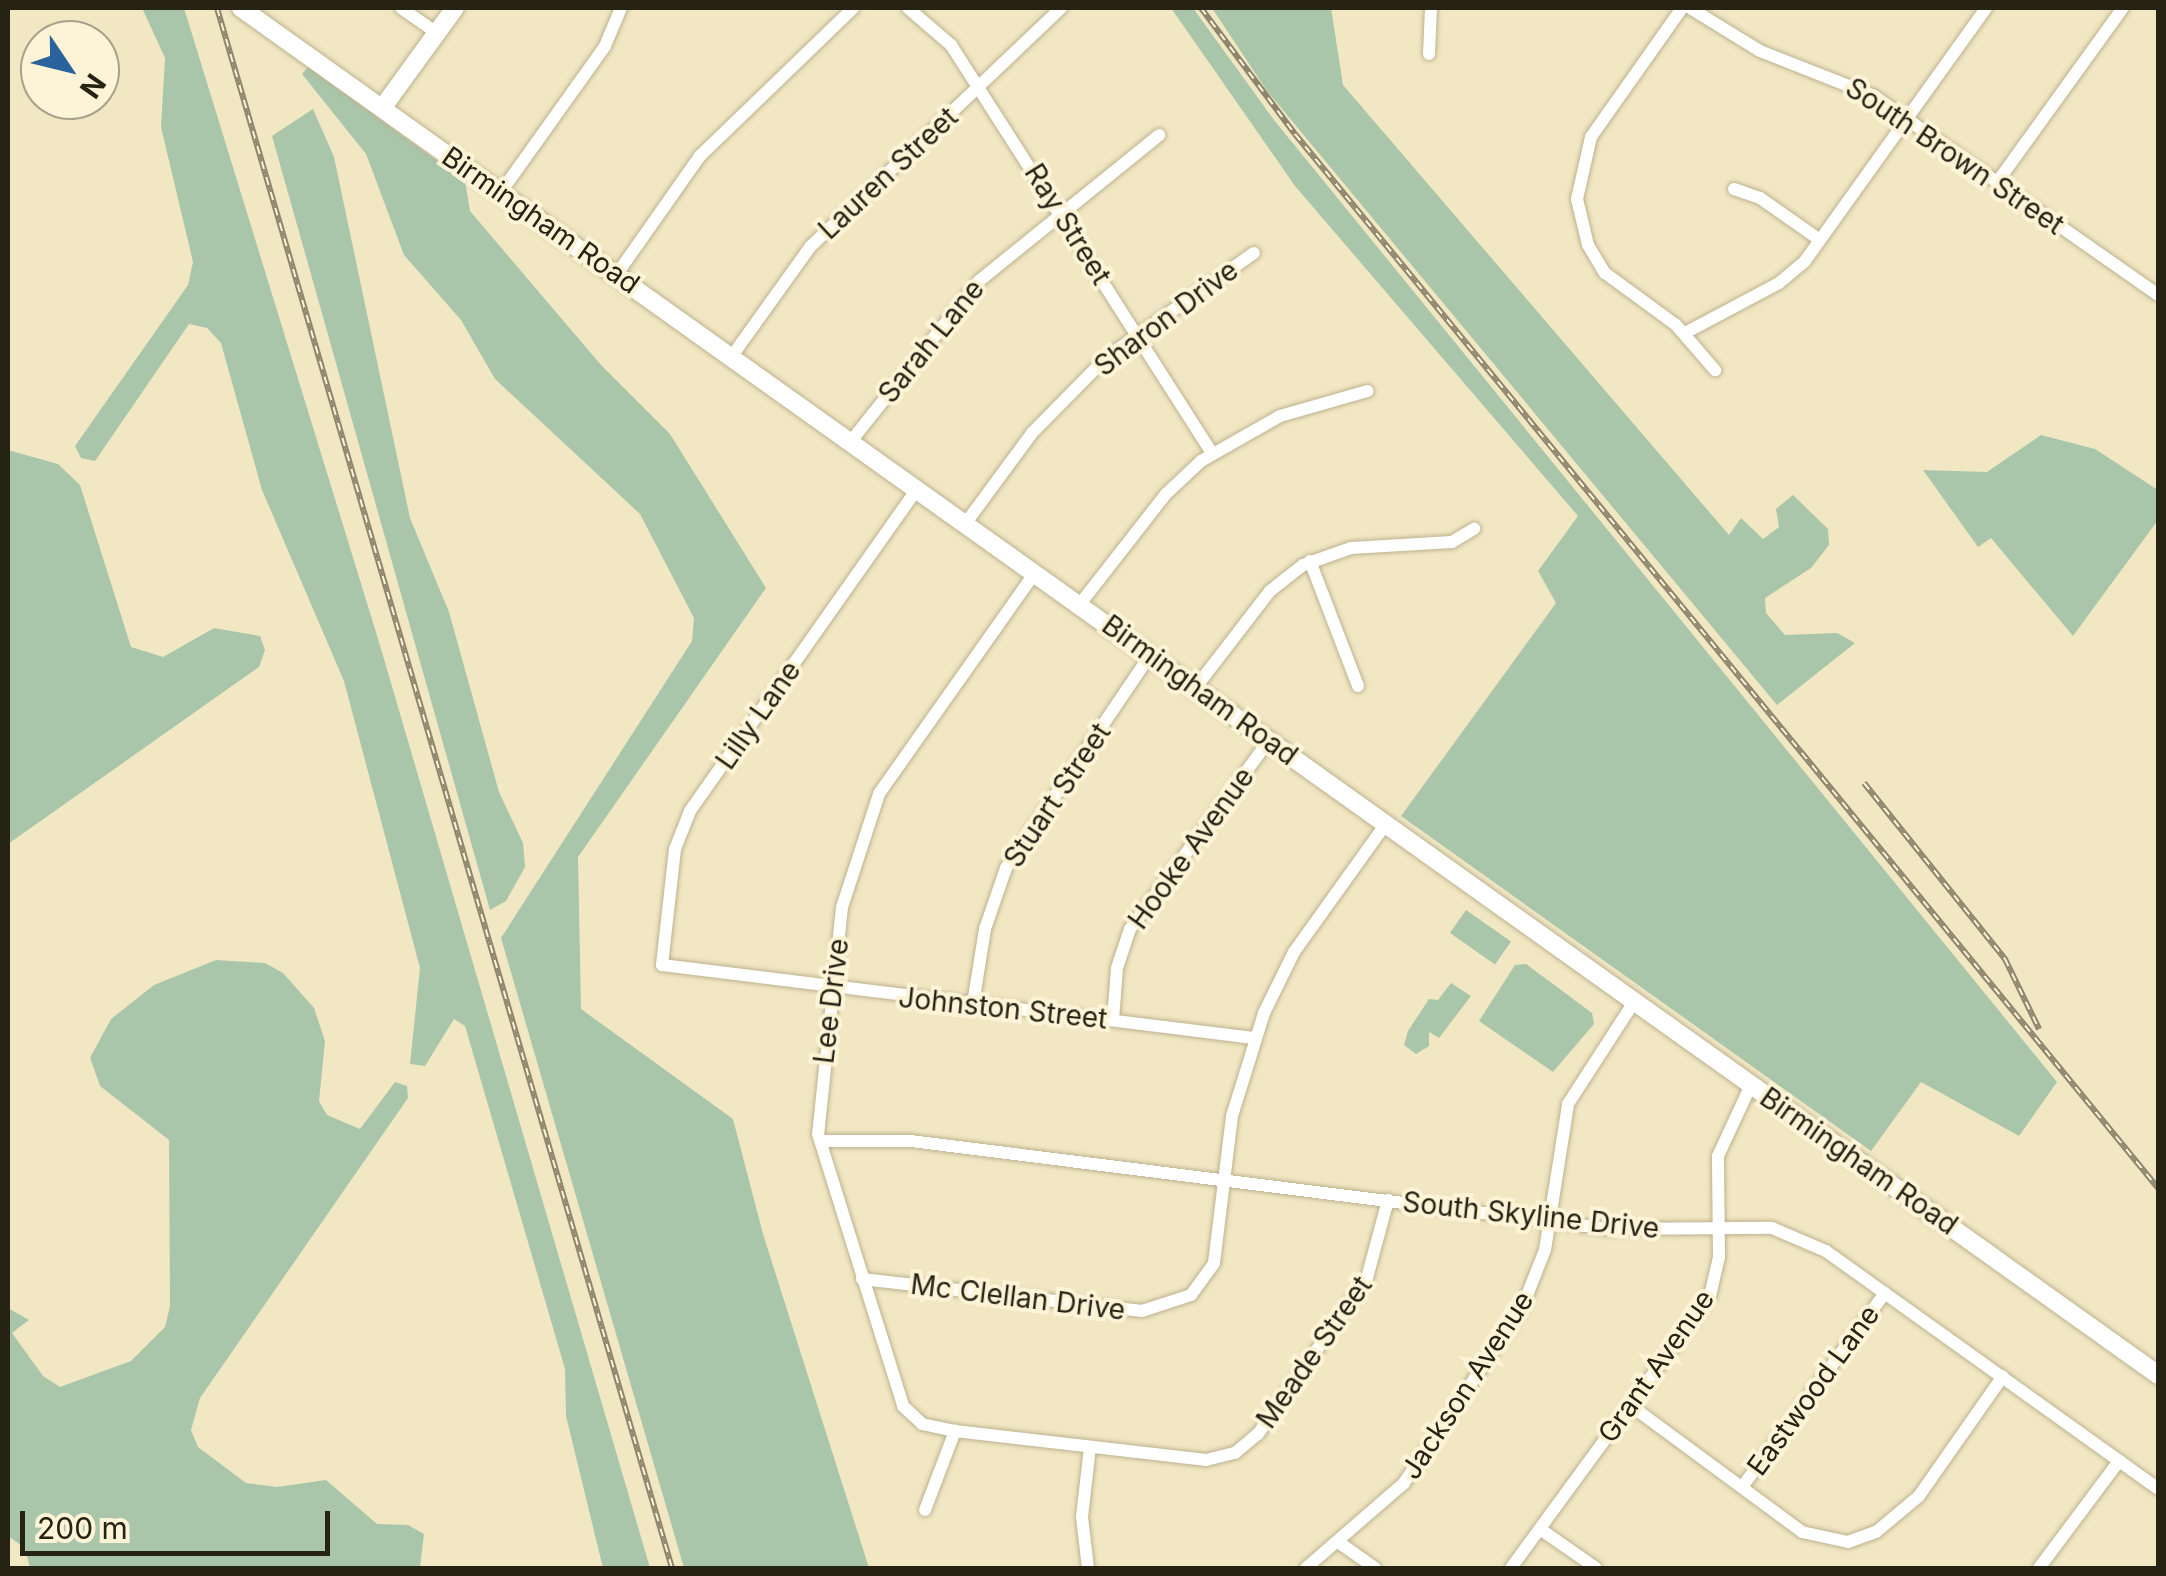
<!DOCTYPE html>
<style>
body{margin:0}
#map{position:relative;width:2166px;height:1576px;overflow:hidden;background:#f2e7c3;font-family:Inter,sans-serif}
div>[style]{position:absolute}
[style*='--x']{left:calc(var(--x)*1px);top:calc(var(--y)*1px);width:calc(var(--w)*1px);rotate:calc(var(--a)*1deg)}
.green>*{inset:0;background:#a9c6ab;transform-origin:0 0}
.roads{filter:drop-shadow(0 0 2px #bcb28f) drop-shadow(0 0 2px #bcb28f)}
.street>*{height:12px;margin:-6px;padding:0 6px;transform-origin:6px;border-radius:6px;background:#fff}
.secondary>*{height:18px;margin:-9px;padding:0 9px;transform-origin:9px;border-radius:9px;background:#fff}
.rail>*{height:6px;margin-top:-3px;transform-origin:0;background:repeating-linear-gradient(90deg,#fdf4d8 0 8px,#8d856c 0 16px);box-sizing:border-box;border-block:2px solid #8d856c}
span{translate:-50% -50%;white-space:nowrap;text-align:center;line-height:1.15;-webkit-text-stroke:8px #fdf4d8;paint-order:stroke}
.street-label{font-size:28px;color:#262214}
.frame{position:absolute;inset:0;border:10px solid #262214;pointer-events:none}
.north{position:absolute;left:20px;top:20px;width:100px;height:100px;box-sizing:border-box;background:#fdf4d8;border:2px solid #a7a08a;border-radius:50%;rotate:125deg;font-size:28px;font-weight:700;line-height:40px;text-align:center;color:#262214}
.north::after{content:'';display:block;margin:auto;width:35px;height:45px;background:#2a629b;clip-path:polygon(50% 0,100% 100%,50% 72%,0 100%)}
.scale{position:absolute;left:20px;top:1511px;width:310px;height:45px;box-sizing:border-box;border:5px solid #262214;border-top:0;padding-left:12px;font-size:30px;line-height:35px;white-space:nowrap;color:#262214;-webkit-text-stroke:8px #fdf4d8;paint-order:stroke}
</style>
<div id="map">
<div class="green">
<i style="clip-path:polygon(142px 8px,184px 8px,379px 642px,650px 1568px,603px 1568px,566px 1416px,565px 1369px,465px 1026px,454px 1019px,425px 1066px,410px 1064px,420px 968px,344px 681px,262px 490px,221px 343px,207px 328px,189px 324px,95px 461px,81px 458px,75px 446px,188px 285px,193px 262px,161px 127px,165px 58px)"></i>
<i style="clip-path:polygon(1171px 8px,1193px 8px,1274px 120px,2057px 1082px,2019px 1136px,1921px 1082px,1871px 1151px,1401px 816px,1556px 603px,1538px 571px,1578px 516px,1295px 186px)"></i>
<i style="clip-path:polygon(1212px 8px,1331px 8px,1343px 85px,1729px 535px,1741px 518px,1763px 539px,1779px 527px,1776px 509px,1793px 495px,1828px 529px,1829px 545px,1811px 568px,1765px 598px,1766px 613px,1785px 635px,1837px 633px,1855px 643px,1777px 705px,1267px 91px)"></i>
<i style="clip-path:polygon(308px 67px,465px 181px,470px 211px,601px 365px,670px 434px,766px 588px,578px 857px,581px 1009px,733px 1119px,763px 1234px,869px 1568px,684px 1568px,501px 938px,692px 641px,694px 618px,640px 514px,495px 379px,461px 320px,404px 255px,366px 154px,302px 74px)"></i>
<i style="clip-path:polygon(313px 109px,334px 157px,410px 518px,449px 612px,499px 792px,523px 843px,525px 867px,506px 901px,490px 910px,272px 136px)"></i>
<i style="clip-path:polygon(2041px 435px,2095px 449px,2158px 490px,2158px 520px,2073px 636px,1991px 538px,1978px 547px,1923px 470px,1987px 472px)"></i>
<i style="clip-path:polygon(8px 450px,58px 464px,80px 485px,131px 647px,163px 657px,214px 628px,260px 636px,265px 650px,259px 667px,8px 844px)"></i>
<i style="left:1466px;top:910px;width:55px;height:28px;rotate:35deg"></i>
<i style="clip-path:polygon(216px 960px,265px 963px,283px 973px,314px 1008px,325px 1041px,319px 1101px,327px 1115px,360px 1129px,395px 1082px,407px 1086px,408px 1098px,200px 1398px,191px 1430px,198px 1447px,246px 1483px,277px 1487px,326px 1480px,377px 1524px,408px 1525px,424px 1534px,420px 1568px,30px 1568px,25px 1548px,8px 1536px,8px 1308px,29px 1320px,12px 1333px,43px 1376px,60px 1387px,131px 1361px,165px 1327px,170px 1306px,169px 1140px,100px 1086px,90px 1058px,111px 1019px,154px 985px)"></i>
<i style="clip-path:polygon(1526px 964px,1592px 1013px,1594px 1024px,1553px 1072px,1479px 1021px,1515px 965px)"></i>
<i style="clip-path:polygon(1451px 983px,1471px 996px,1439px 1038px,1429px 1032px,1429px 1046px,1416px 1054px,1404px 1045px,1408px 1031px,1429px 999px,1438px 1000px)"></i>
</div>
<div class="roads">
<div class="street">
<i style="--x:401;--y:8;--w:44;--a:34.8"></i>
<i style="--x:908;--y:8;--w:57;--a:40.7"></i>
<i style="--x:951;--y:45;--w:484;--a:57.4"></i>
<i style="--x:1682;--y:8;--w:158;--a:125.2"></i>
<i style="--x:1591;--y:137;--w:64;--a:102.7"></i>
<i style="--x:1577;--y:199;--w:47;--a:76.6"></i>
<i style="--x:1588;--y:245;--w:33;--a:59"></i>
<i style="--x:1605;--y:273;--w:88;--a:36.2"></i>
<i style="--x:1676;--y:325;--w:60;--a:49.1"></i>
<i style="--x:1690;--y:8;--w:82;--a:31.6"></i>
<i style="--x:1760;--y:51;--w:123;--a:21.5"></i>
<i style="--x:1874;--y:96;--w:347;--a:35"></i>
<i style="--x:1429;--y:54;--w:46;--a:-87.5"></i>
<i style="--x:1998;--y:181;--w:213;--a:-54.2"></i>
<i style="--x:1734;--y:189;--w:28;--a:19"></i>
<i style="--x:1760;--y:198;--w:73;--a:35"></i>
<i style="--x:501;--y:192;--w:179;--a:-54.5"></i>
<i style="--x:605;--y:46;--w:41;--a:-67.2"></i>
<i style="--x:617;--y:274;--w:144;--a:-54.9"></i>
<i style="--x:700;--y:156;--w:213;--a:-44"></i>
<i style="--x:1685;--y:333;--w:106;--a:-28"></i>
<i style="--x:1779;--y:283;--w:34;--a:-40"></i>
<i style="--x:1805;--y:261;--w:311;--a:-54.4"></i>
<i style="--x:732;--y:356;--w:134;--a:-54.4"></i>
<i style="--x:810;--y:247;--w:347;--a:-43.6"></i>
<i style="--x:851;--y:441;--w:205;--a:-51.3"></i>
<i style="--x:979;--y:281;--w:232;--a:-39"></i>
<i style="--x:917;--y:489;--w:394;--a:125.2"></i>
<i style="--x:690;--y:811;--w:41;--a:111.5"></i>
<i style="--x:675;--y:849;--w:117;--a:96.4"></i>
<i style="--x:662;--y:965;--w:596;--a:7.03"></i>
<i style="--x:965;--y:524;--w:113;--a:-53.6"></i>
<i style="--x:1032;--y:433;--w:107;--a:-45.4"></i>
<i style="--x:1107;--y:357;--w:180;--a:-35.3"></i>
<i style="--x:1310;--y:561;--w:134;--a:69"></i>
<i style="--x:1034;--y:574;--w:269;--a:125.2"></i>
<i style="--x:879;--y:794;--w:119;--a:108.1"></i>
<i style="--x:842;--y:907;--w:228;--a:96"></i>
<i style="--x:818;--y:1134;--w:285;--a:72.6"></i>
<i style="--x:903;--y:1406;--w:26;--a:43"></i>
<i style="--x:922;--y:1424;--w:34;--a:12"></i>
<i style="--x:955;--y:1431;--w:253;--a:6.6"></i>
<i style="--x:1206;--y:1460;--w:30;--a:-14"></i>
<i style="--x:1235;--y:1453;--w:30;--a:-40"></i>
<i style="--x:1258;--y:1434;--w:190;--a:-55.1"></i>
<i style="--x:1367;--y:1278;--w:81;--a:-74.9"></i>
<i style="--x:1080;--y:604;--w:140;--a:-52"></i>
<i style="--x:1166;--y:494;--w:48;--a:-43.3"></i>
<i style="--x:1201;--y:461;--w:91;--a:-29.7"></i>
<i style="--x:1280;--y:416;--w:91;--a:-15.9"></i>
<i style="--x:1196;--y:687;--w:121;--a:-52.4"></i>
<i style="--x:1270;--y:591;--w:42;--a:-38.2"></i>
<i style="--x:1303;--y:565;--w:51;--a:-19.5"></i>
<i style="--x:1351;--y:548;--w:101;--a:-3.4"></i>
<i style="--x:1452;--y:542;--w:26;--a:-31"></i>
<i style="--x:973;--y:1004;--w:76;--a:-80.9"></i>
<i style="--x:985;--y:929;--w:65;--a:-71"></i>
<i style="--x:1006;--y:868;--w:258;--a:-55.9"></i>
<i style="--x:1113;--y:1020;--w:52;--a:-85.6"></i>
<i style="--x:1117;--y:968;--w:41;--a:-71.6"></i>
<i style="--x:1130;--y:929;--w:236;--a:-53.6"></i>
<i style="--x:825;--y:1141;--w:86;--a:0"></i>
<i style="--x:911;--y:1141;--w:705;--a:7.18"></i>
<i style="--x:1610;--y:1229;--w:162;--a:-0.4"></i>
<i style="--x:1772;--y:1228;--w:59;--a:23.1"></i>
<i style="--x:1826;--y:1251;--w:408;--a:35.6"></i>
<i style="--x:862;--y:1279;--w:282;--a:6.5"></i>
<i style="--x:1142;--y:1311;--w:52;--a:-18.1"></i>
<i style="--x:1191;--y:1295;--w:39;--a:-54"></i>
<i style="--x:1214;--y:1263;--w:148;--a:-83"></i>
<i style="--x:1232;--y:1116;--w:108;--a:-72.7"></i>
<i style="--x:1264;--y:1013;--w:68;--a:-63.8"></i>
<i style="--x:1294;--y:952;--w:156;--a:-54.4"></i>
<i style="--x:1630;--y:1405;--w:214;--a:36.4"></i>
<i style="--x:1802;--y:1532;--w:47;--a:12.3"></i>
<i style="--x:1848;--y:1542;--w:30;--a:-20"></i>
<i style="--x:1876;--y:1532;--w:56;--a:-39.9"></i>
<i style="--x:1919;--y:1496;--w:146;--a:-55"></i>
<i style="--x:1742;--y:1487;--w:241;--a:-53.6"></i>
<i style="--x:925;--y:1510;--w:85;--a:-69.2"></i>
<i style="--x:1540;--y:1529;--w:68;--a:34.9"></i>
<i style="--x:1341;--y:1544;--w:42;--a:35.2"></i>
<i style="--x:1088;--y:1568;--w:51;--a:-96.7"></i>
<i style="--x:1082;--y:1517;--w:70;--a:-83.5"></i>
<i style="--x:1306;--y:1568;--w:130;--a:-40.9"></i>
<i style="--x:1404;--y:1483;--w:211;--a:-56"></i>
<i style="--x:1522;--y:1308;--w:62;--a:-68.4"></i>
<i style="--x:1545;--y:1250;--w:148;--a:-81"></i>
<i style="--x:1568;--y:1104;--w:121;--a:-57.1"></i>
<i style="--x:1511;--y:1568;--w:337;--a:-53.8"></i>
<i style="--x:1710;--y:1296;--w:40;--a:-77"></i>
<i style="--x:1719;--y:1257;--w:101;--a:-90.6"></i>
<i style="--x:1718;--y:1156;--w:78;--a:-65.1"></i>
<i style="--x:2039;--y:1568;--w:134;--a:-53.2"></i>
</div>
<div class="secondary">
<i style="--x:241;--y:8;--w:2354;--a:35.49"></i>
<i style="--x:383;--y:107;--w:122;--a:-54"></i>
</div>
</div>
<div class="rail">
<i style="--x:217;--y:8;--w:1625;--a:73.74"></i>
<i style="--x:1201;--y:8;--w:157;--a:53.3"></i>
<i style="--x:1295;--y:134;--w:1362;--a:50.69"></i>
<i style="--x:1864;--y:783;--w:226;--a:51.3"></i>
<i style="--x:2005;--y:959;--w:78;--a:64.1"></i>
</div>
<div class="street-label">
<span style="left:1955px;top:156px;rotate:34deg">South Brown Street</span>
<span style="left:888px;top:173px;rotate:-43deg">Lauren Street</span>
<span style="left:541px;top:220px;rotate:35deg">Birmingham Road</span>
<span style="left:1068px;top:224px;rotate:58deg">Ray Street</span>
<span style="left:1166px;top:318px;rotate:-37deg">Sharon Drive</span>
<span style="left:931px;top:341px;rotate:-51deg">Sarah Lane</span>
<span style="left:1200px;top:690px;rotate:36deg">Birmingham Road</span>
<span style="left:758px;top:715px;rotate:-55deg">Lilly Lane</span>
<span style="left:1057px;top:795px;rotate:-56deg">Stuart Street</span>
<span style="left:1191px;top:848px;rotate:-54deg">Hooke Avenue</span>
<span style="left:831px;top:1001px;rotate:-83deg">Lee Drive</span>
<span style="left:1003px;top:1008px;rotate:6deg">Johnston Street</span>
<span style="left:1859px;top:1161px;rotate:35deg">Birmingham Road</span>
<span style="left:1531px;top:1215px;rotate:6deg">South Skyline Drive</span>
<span style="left:1018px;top:1297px;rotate:7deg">Mc Clellan Drive</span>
<span style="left:1314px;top:1352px;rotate:-55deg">Meade Street</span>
<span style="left:1656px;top:1366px;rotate:-55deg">Grant Avenue</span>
<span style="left:1467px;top:1385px;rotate:-57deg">Jackson Avenue</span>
<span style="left:1813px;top:1390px;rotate:-54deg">Eastwood Lane</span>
</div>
<div class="frame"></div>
<div class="north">N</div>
<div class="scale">200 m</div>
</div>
